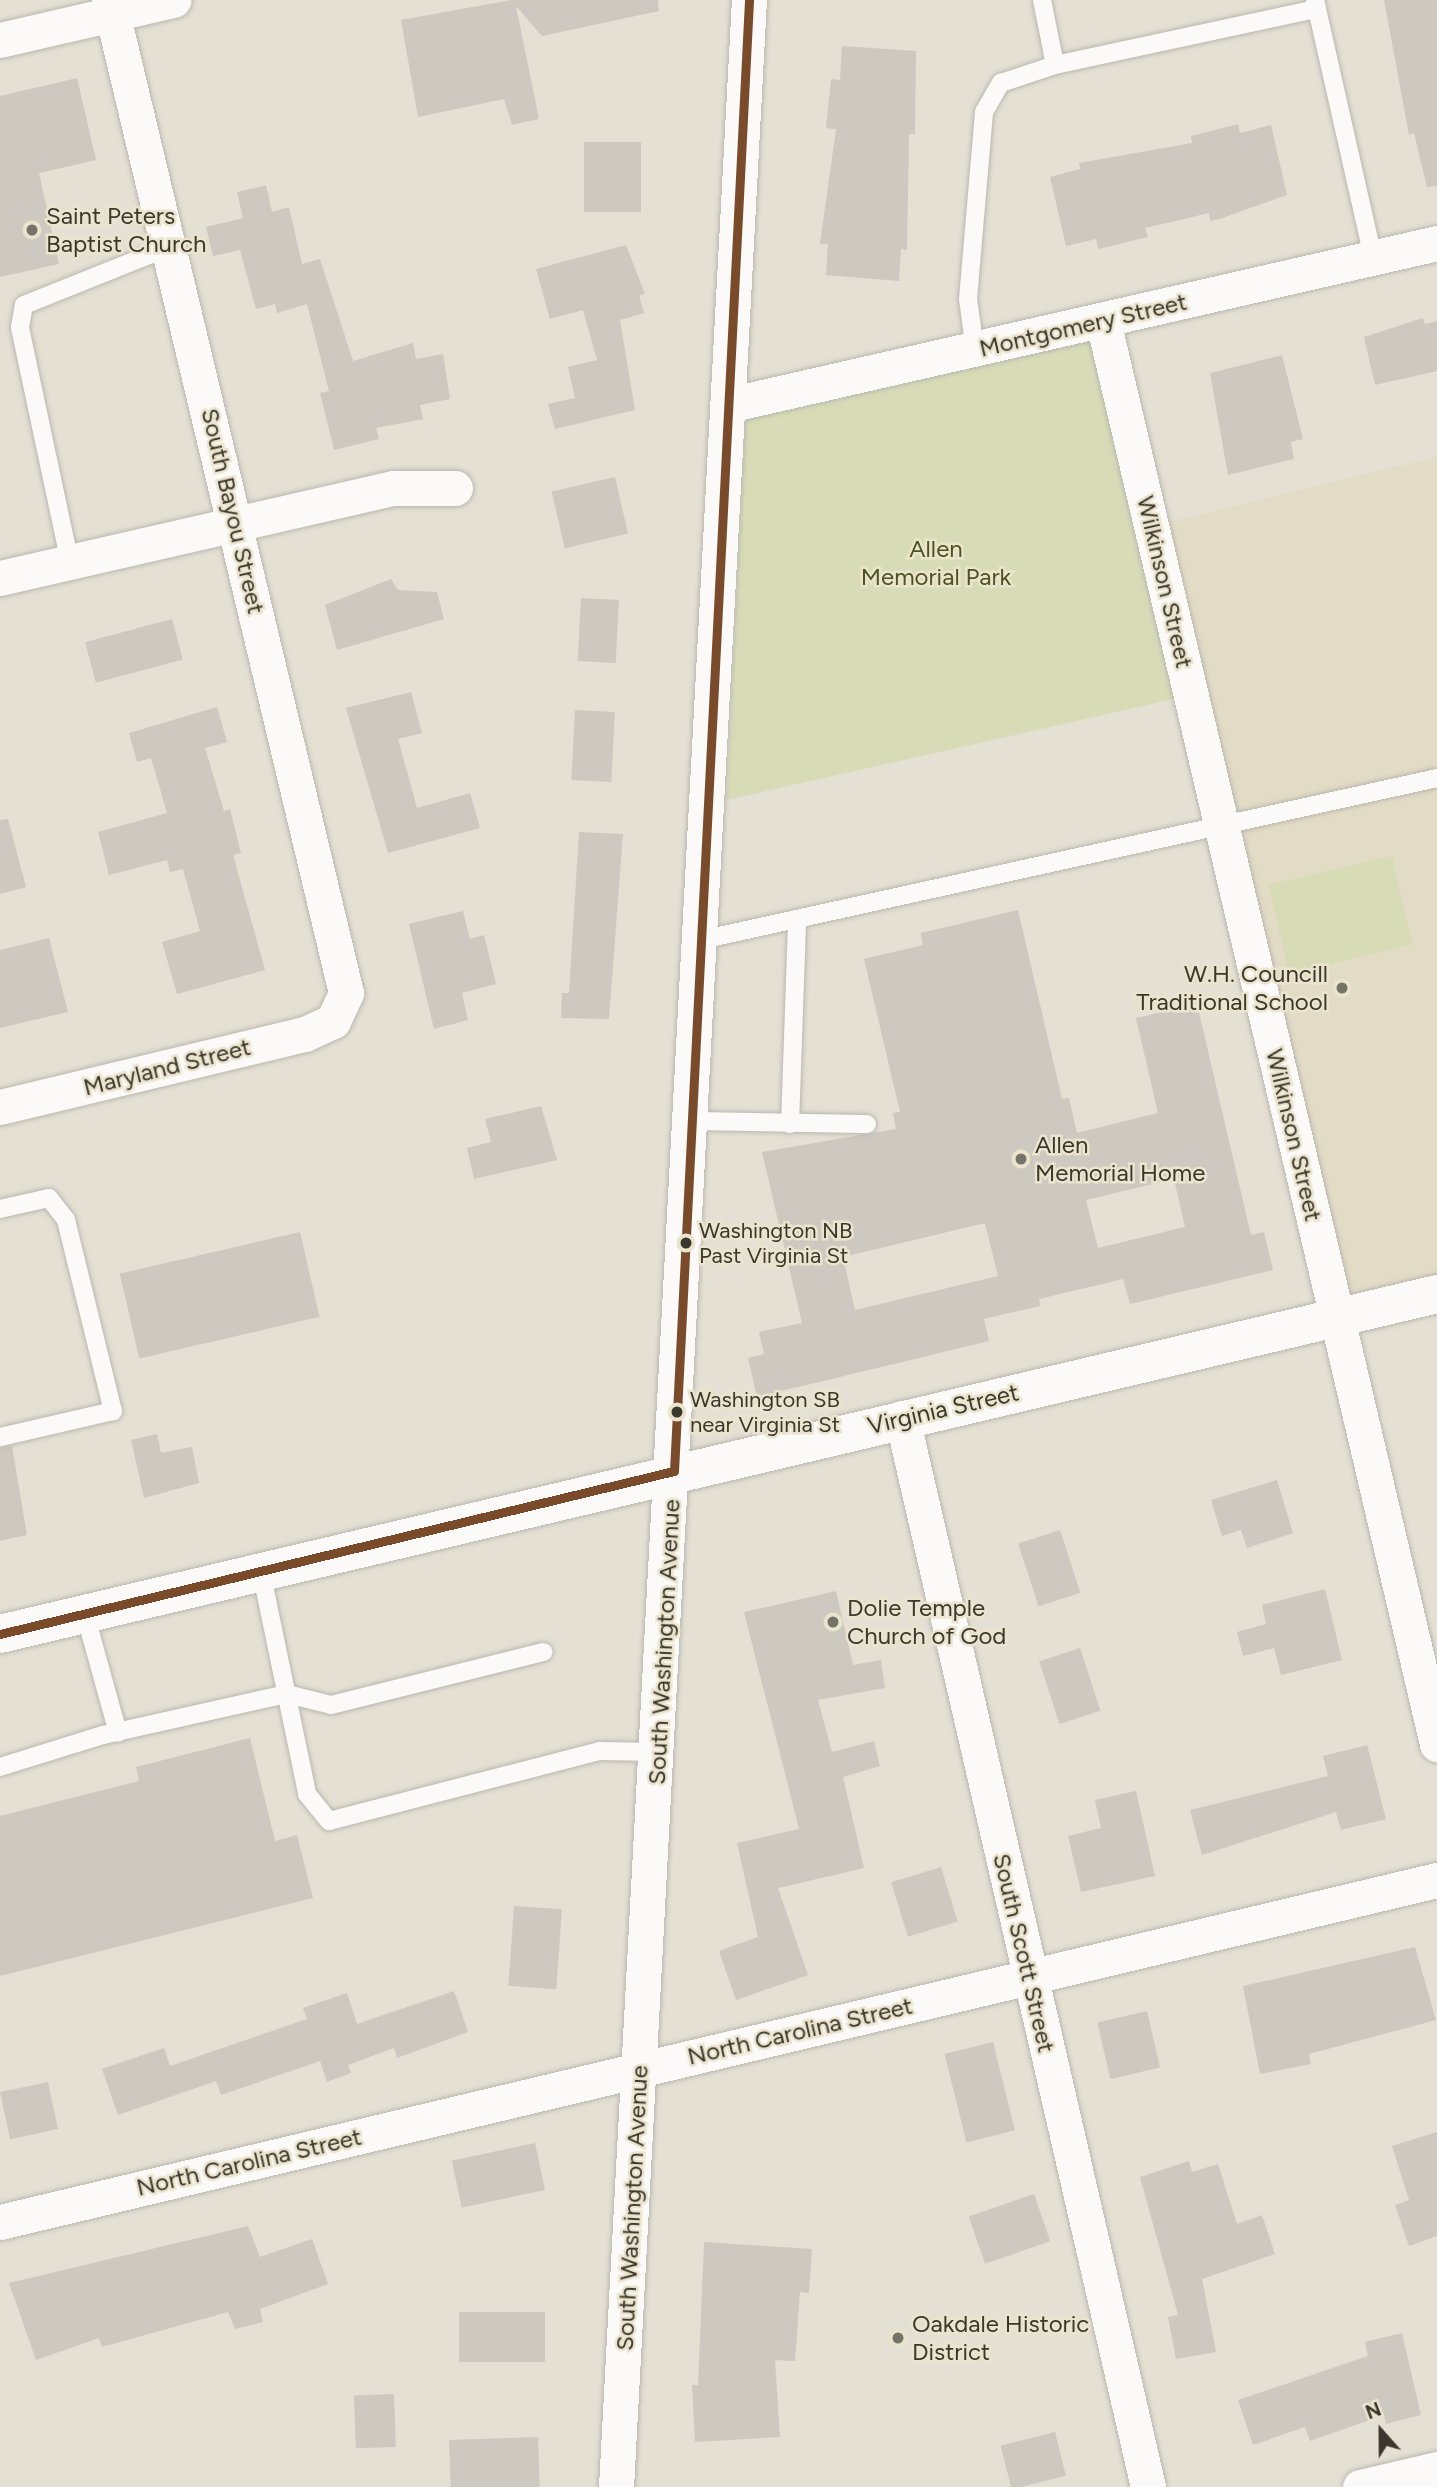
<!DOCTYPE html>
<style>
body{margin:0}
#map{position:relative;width:1437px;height:2487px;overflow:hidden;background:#e4e0d4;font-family:Figtree,sans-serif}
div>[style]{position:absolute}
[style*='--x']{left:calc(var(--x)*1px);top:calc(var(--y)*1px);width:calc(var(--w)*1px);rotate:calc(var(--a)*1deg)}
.built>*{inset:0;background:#e2dcc6}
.green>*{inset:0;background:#d7dcb7;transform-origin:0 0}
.building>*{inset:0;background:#cdc8c0;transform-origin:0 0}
.roads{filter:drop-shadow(0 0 2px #bbb7ae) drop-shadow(0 0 2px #bbb7ae)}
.service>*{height:18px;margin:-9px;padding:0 9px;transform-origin:9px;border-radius:9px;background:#fbfaf9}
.minor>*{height:35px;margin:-17.5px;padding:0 17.5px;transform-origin:17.5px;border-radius:17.5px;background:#fbfaf9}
.tertiary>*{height:38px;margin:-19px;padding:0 19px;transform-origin:19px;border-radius:19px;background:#fbfaf9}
.bus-1>*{height:9px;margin:-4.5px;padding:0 4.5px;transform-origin:4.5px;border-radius:4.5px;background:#7a4b2a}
.dots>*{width:19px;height:19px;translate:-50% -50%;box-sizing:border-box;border:4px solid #ebe4cd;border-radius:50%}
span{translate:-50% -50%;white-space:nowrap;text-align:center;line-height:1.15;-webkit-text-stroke:5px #ebe4cd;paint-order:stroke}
.bus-label{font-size:22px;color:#39372e}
.left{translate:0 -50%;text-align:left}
.poi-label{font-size:24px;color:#39372e}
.right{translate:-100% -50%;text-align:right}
.street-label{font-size:24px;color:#39372e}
.park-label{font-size:24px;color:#4c531f}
.north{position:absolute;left:1346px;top:2396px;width:70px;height:70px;-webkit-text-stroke:5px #ebe4cd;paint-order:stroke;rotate:339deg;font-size:19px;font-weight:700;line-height:28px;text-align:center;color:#39372e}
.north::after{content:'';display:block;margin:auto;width:24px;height:32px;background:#39372e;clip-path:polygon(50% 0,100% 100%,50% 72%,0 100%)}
</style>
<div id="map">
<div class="built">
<i style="clip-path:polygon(1437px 457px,1437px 1278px,1320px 1304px,1139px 529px)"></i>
</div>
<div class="green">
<i style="clip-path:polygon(1091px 337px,1178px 698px,727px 800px,745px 418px)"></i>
<i style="left:1392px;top:856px;width:91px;height:127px;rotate:77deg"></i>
</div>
<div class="building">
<i style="clip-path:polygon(511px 0,658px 0,659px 11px,542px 36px,516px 6px,539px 119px,512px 125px,504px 99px,418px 117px,401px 20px)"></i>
<i style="clip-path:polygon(1384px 0,1437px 0,1437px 186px,1427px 187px,1414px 133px,1409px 135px)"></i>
<i style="clip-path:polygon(842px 46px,916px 51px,915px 134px,909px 134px,907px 250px,901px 249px,899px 281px,826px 275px,828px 244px,820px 244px,836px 129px,826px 128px,831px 79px,840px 80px)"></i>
<i style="clip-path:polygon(77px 78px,96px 160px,39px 173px,59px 264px,0 277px,0 96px)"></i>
<i style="clip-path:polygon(1238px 124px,1240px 133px,1271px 125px,1287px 195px,1222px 218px,1210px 221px,1209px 213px,1145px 228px,1148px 237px,1098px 249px,1096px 239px,1066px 246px,1050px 177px,1080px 169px,1079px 163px,1192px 143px,1191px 136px)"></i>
<i style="left:584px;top:142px;width:57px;height:70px"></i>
<i style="clip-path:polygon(266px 185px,272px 212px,289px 207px,302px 264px,320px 259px,353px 361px,413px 343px,416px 359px,443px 354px,450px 399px,420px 405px,423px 419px,376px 428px,379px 439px,334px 450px,320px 393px,329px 391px,307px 304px,277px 313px,275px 304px,256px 309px,240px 250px,213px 256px,206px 227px,243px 218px,237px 192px)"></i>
<i style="clip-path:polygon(626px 245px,645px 294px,639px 295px,644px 313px,620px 320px,635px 410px,555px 429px,548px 404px,575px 398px,568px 367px,597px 360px,583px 310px,550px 319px,536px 269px)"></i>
<i style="clip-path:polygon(1423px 318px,1425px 324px,1437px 321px,1437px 371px,1375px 385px,1364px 337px)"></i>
<i style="clip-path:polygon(1282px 355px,1303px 439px,1291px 442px,1294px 459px,1228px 475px,1210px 373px)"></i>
<i style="left:615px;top:477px;width:58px;height:65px;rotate:77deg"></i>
<i style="clip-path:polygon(391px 579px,398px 590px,437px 592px,444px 619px,337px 650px,325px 605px)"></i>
<i style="left:581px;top:598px;width:38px;height:63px;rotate:3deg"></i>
<i style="left:172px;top:619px;width:42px;height:90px;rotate:75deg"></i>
<i style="clip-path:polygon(411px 692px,422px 733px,398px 739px,417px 808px,470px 793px,480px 828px,388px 853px,346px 708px)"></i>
<i style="clip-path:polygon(217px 707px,227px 742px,205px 748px,224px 811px,230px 809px,241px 853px,233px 855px,265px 970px,177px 994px,162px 942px,200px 931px,183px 869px,170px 872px,167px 860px,109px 875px,98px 832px,167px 813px,151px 758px,137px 762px,129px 733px)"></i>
<i style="left:575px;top:710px;width:40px;height:70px;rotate:3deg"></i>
<i style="clip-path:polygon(8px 819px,26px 887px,0 894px,0 820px)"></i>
<i style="clip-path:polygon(579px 832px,623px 834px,609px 1019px,561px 1018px,562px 993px,569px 993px)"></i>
<i style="clip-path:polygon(evenodd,1018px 910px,1062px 1099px,1069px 1098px,1077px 1133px,1158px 1113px,1136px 1018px,1197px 1004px,1251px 1235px,1264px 1232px,1273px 1270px,1130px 1304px,1123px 1279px,1039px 1299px,1040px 1306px,984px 1319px,989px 1341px,757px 1397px,748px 1358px,764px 1354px,759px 1332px,802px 1323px,762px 1152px,896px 1129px,893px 1113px,900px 1112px,864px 959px,923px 945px,921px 933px,1018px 910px,1174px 1179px,1185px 1227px,1098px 1248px,1086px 1200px,1174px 1179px,1018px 910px,985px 1223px,998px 1276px,855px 1310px,843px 1257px,985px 1223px)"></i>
<i style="clip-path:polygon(463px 911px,470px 939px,484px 935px,496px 984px,462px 993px,468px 1020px,434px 1029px,409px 924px)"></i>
<i style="clip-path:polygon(49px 938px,68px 1012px,0 1028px,0 950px)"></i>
<i style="clip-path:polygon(541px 1106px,557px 1160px,474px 1179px,467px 1148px,491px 1142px,485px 1119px)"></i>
<i style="left:300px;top:1232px;width:87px;height:185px;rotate:77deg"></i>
<i style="clip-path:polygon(157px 1434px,161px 1453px,192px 1447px,199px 1483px,144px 1498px,131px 1440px)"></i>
<i style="clip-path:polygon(12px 1446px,27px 1535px,0 1541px,0 1448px)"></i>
<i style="clip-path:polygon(1277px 1480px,1293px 1533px,1247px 1548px,1241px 1530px,1222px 1536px,1211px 1500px)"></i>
<i style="left:1060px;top:1530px;width:66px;height:44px;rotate:72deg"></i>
<i style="clip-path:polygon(1325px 1589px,1342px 1660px,1281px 1675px,1274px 1648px,1243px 1656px,1237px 1632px,1266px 1624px,1262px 1605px)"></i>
<i style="clip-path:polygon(836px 1591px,853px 1665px,881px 1660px,885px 1688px,818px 1700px,832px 1752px,874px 1741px,880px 1766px,843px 1777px,864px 1868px,778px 1888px,808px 1975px,736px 2000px,719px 1951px,758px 1937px,737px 1843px,799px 1829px,744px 1612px)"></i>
<i style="left:1080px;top:1648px;width:66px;height:43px;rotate:72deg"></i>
<i style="clip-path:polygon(250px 1738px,275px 1841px,297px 1835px,313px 1898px,0 1976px,0 1816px,139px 1781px,136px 1767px)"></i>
<i style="clip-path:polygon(1367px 1745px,1386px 1819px,1341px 1830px,1336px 1812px,1202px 1855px,1190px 1810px,1328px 1776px,1323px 1756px)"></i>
<i style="clip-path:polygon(1136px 1791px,1155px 1876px,1081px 1892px,1068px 1836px,1101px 1828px,1095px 1800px)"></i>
<i style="left:941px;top:1867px;width:57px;height:52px;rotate:73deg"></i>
<i style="left:514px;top:1906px;width:48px;height:80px;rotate:4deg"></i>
<i style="clip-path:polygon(1415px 1947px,1436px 2020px,1309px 2054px,1311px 2064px,1260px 2074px,1243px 1986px)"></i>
<i style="clip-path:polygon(454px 1991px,468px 2032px,397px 2058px,394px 2048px,348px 2065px,351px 2073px,327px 2082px,320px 2061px,221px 2095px,216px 2081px,118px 2115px,102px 2069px,164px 2048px,170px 2066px,307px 2019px,303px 2008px,347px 1993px,357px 2024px)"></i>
<i style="left:1147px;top:2011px;width:58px;height:51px;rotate:77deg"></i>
<i style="left:993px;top:2042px;width:91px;height:50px;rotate:76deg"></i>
<i style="left:48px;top:2082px;width:48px;height:49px;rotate:78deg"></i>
<i style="clip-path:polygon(1437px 2132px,1437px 2236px,1409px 2246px,1395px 2205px,1409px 2200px,1392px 2146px)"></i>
<i style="left:535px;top:2143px;width:48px;height:85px;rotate:78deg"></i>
<i style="clip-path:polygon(1189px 2161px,1192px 2172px,1218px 2164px,1237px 2224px,1262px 2215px,1275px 2254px,1202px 2279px,1216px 2352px,1176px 2359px,1168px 2317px,1178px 2315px,1140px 2177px)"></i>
<i style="left:1034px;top:2194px;width:50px;height:69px;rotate:71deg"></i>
<i style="clip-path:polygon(248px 2226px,260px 2257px,312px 2239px,328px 2284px,260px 2309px,263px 2322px,235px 2329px,228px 2312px,102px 2347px,99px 2338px,36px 2360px,9px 2283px)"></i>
<i style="clip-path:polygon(704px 2242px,812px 2249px,809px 2293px,800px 2292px,795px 2361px,775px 2360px,780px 2437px,695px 2442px,692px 2385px,698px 2385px)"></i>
<i style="left:459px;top:2312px;width:86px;height:50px"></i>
<i style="clip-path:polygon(1402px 2333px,1421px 2415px,1386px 2424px,1384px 2415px,1310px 2441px,1305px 2427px,1253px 2445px,1238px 2400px,1368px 2356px,1365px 2342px)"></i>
<i style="left:394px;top:2394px;width:53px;height:40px;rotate:88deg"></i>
<i style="left:1055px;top:2432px;width:45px;height:56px;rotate:76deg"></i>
<i style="left:538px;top:2437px;width:50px;height:89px;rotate:88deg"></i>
</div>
<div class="roads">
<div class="service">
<i style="--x:1042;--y:0;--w:66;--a:78.7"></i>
<i style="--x:1315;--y:0;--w:264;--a:77.3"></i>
<i style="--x:975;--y:350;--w:51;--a:-97.8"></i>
<i style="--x:968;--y:299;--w:188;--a:-85.1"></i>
<i style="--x:984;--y:112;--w:34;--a:-60"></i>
<i style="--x:1001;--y:83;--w:57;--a:-18.4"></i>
<i style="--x:1055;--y:65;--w:268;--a:-12.1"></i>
<i style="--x:70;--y:563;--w:241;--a:-102"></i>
<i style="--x:20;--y:327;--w:22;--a:-80"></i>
<i style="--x:24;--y:305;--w:156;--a:-21.8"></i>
<i style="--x:701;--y:940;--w:754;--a:-12.41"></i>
<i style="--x:692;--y:1121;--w:175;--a:1"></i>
<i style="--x:790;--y:1124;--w:205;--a:-88"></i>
<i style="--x:0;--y:1209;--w:50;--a:-12.7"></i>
<i style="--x:49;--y:1198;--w:28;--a:52"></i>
<i style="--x:66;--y:1220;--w:197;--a:76.2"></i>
<i style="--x:113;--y:1411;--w:116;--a:167"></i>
<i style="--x:261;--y:1571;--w:228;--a:78.3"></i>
<i style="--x:307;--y:1794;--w:35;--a:51"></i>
<i style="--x:329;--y:1821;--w:280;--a:-14.5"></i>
<i style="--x:600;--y:1751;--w:57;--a:1"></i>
<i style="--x:85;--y:1614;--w:123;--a:74.5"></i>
<i style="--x:0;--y:1767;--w:108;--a:-17.3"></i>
<i style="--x:103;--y:1735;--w:189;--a:-12.6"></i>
<i style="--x:287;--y:1694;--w:45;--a:14"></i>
<i style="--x:331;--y:1705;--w:219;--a:-14"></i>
</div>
<div class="minor">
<i style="--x:0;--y:40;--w:178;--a:-13"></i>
<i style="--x:1103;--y:321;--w:1462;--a:76.79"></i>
<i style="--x:728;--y:405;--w:727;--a:-12.87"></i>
<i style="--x:0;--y:578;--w:404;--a:-12.9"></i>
<i style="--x:394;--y:488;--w:61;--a:0"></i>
<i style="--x:0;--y:1107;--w:314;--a:-13.5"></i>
<i style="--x:305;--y:1034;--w:31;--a:-25"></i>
<i style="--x:333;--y:1021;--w:31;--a:-65"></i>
<i style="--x:346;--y:993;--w:1021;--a:-103.42"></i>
<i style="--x:902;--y:1418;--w:1097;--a:77.04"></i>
<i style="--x:0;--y:2222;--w:1477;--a:-13.39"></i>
<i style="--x:616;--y:2487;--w:2491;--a:-86.94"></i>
<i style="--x:1360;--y:2487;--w:79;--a:-13.2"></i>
</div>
<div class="tertiary">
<i style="--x:0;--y:1634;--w:1477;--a:-13.31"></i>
</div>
</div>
<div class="bus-1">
<i style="--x:0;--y:1634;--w:693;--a:-13.6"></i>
<i style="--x:674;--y:1471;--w:1473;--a:-87.08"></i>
</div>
<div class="dots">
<i style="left:32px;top:230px;background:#757268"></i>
<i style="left:1342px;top:988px;background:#757268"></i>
<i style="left:1021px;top:1159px;background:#757268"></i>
<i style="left:686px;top:1243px;background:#39372e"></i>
<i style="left:677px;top:1412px;background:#39372e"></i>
<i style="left:833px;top:1622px;background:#757268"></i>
<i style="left:898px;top:2338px;background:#757268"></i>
</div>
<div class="bus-label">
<span class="left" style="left:699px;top:1243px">Washington NB<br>Past Virginia St</span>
<span class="left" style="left:690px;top:1412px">Washington SB<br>near Virginia St</span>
</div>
<div class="poi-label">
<span class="left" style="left:46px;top:230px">Saint Peters<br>Baptist Church</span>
<span class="right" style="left:1328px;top:988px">W.H. Councill<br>Traditional School</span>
<span class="left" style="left:1035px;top:1159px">Allen<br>Memorial Home</span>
<span class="left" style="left:847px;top:1622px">Dolie Temple<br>Church of God</span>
<span class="left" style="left:912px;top:2338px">Oakdale Historic<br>District</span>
</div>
<div class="street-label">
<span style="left:1083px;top:325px;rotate:-13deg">Montgomery Street</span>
<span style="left:233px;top:511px;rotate:77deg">South Bayou Street</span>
<span style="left:1165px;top:582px;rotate:77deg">Wilkinson Street</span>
<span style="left:167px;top:1067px;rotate:-14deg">Maryland Street</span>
<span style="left:1294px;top:1135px;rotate:77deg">Wilkinson Street</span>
<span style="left:943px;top:1409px;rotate:-13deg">Virginia Street</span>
<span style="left:664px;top:1642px;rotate:-87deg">South Washington Avenue</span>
<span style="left:1024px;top:1953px;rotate:77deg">South Scott Street</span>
<span style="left:800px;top:2031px;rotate:-13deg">North Carolina Street</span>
<span style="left:249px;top:2162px;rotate:-13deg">North Carolina Street</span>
<span style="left:632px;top:2208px;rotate:-87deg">South Washington Avenue</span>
</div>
<div class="park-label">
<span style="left:936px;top:563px">Allen<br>Memorial Park</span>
</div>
<div class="north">N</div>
</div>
